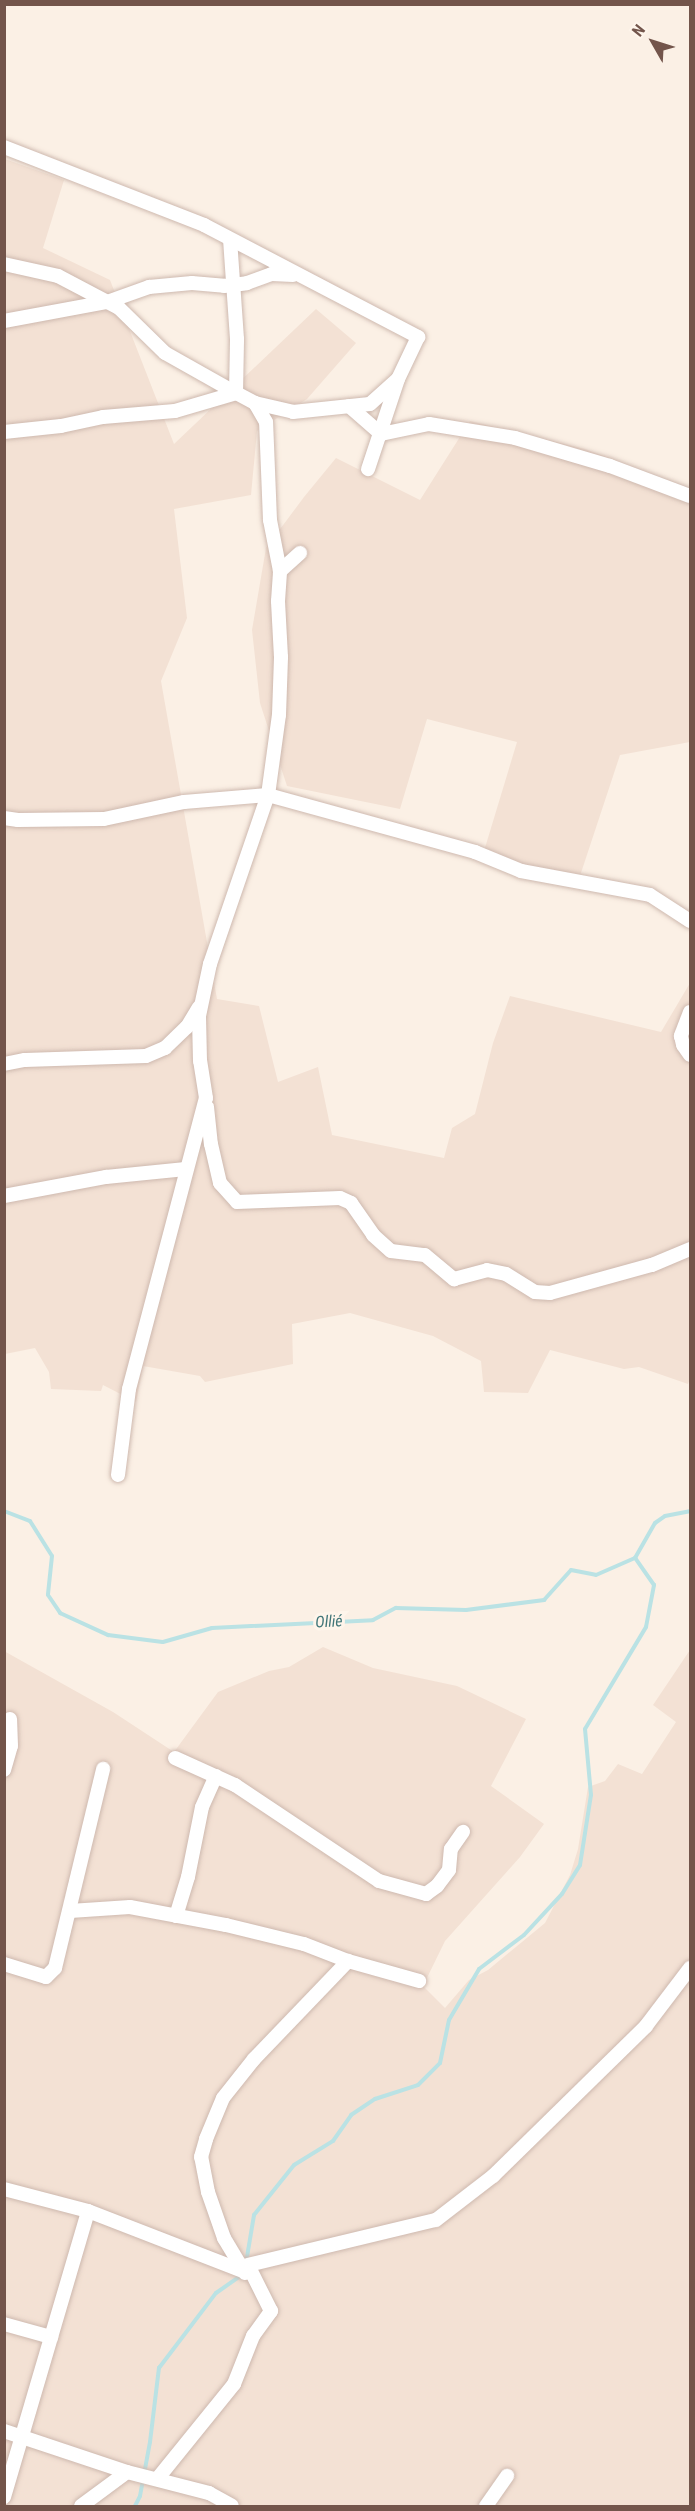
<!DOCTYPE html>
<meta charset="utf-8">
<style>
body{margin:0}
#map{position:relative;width:695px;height:2511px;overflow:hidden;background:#fbf0e5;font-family:"Roboto Condensed",sans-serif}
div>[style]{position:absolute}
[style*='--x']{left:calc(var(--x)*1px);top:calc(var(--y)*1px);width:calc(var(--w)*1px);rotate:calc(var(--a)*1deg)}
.residential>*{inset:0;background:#f3e1d4}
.stream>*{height:4px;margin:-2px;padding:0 2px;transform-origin:2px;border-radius:2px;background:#bae2e4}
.roads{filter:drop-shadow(0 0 2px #ceb9af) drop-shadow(0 0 2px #ceb9af)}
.street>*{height:14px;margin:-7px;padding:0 7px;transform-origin:7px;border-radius:7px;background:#fff}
span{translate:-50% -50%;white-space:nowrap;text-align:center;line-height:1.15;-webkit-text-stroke:6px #fef5eb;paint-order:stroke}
.water-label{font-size:16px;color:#407578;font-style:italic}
.frame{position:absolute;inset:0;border:6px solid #73554b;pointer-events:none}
.north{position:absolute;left:623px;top:12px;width:60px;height:60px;-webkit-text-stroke:4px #fef5eb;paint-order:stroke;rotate:309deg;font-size:16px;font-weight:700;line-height:24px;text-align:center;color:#73554b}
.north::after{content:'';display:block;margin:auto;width:21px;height:27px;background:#73554b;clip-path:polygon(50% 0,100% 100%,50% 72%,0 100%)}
</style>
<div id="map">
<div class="residential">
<i style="clip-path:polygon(5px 159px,64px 180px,43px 248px,110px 280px,174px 444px,316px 309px,356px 343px,307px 399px,257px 431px,251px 495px,174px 509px,187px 618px,161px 681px,217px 999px,259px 1006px,278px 1082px,318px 1067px,332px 1135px,444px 1158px,452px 1128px,475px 1114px,493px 1043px,510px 996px,661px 1032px,690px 983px,690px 1379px,688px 1384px,639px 1367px,624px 1369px,550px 1350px,528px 1393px,484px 1392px,481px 1361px,433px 1336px,350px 1313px,292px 1324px,293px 1364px,205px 1382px,200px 1376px,143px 1366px,136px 1402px,103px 1385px,101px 1391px,51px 1389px,49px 1372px,35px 1348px,5px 1354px)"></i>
<i style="clip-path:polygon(470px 421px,585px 449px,690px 488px,690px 742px,620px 755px,577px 885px,481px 861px,517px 742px,427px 719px,400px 809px,287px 786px,260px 703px,252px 630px,266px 548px,304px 497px,336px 458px,420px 500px)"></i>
<i style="clip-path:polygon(323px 1647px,373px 1668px,457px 1686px,526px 1719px,491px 1786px,544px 1824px,520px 1857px,445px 1941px,423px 1986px,445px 2008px,469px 1980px,488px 1970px,545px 1923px,570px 1875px,578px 1849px,588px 1787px,605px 1781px,618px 1764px,642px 1774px,676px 1722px,653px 1705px,690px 1650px,690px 2506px,5px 2506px,4px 1651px,113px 1712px,174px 1752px,218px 1692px,269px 1671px,289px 1667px)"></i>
</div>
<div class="stream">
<i style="--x:4;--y:1511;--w:28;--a:21"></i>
<i style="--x:30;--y:1521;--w:41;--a:57.8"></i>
<i style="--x:52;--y:1556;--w:39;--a:96"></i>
<i style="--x:48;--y:1595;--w:22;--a:56"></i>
<i style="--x:60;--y:1613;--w:53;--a:24.6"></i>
<i style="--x:108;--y:1635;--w:55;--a:7.3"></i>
<i style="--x:163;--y:1642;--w:51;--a:-15.9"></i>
<i style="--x:212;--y:1628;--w:161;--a:-2.8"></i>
<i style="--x:373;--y:1620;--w:26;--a:-28"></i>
<i style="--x:396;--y:1608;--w:70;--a:1.6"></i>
<i style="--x:466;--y:1610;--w:79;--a:-7.3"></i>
<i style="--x:544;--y:1600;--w:40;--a:-48"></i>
<i style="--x:571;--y:1570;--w:25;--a:11"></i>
<i style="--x:596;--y:1575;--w:43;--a:-23.6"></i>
<i style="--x:635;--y:1558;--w:40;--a:-60.3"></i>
<i style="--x:655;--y:1523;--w:12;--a:-35"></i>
<i style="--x:665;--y:1516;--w:25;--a:-11"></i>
<i style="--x:246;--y:2263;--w:49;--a:-80.5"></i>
<i style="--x:254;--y:2215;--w:64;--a:-51.3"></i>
<i style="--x:294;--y:2165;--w:46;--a:-31.6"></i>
<i style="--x:333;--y:2141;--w:32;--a:-55"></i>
<i style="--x:351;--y:2115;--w:29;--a:-34"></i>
<i style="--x:375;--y:2099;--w:45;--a:-18"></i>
<i style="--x:418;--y:2085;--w:31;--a:-45"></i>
<i style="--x:440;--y:2063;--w:44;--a:-78.2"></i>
<i style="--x:449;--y:2020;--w:59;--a:-59.5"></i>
<i style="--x:479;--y:1969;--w:56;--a:-37.1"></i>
<i style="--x:524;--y:1935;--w:56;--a:-47.2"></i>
<i style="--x:562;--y:1894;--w:34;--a:-58"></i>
<i style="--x:580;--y:1865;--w:71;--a:-81.1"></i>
<i style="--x:591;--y:1795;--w:66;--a:-95.2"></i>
<i style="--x:585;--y:1729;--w:119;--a:-59.1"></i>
<i style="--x:646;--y:1627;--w:43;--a:-79.2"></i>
<i style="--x:654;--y:1585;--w:33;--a:-125"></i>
<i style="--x:135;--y:2506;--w:11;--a:-63"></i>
<i style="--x:140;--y:2496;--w:55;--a:-79.5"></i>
<i style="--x:150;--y:2442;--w:75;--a:-83.1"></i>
<i style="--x:159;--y:2368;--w:94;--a:-52.8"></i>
<i style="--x:216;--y:2293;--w:32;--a:-35"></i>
</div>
<div class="roads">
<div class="street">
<i style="--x:4;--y:147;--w:215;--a:21.3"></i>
<i style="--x:204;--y:225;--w:242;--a:27.6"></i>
<i style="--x:418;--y:337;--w:47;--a:115.5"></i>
<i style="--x:398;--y:379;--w:95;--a:108.4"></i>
<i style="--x:4;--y:264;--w:55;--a:12.5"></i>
<i style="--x:58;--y:276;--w:69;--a:27.7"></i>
<i style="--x:119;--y:308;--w:64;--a:44.4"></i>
<i style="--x:165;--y:353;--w:81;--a:29.4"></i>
<i style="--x:4;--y:321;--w:105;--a:-10.5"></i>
<i style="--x:107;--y:302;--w:45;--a:-19.7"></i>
<i style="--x:149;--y:287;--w:43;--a:-5.3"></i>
<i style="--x:192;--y:283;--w:32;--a:5"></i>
<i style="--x:224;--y:286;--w:23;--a:-7"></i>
<i style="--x:247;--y:283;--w:27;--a:-20"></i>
<i style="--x:272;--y:274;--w:21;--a:3"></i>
<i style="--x:255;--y:403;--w:39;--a:13"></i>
<i style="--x:293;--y:412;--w:77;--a:-5.9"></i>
<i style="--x:370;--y:404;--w:36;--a:-42"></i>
<i style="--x:349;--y:406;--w:43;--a:41.2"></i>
<i style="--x:381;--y:434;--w:49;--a:-11.8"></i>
<i style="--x:429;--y:424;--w:87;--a:9.2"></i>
<i style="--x:515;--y:438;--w:99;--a:16.4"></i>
<i style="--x:610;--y:466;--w:85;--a:20.6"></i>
<i style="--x:4;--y:432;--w:57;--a:-6"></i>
<i style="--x:61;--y:426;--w:43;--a:-12.1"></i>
<i style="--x:103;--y:417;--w:72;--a:-4.8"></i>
<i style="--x:175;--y:411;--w:64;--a:-16.4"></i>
<i style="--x:280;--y:571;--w:27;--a:-42"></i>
<i style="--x:4;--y:818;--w:14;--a:8"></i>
<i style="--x:18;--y:820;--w:86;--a:-0.7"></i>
<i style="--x:104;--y:819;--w:82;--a:-12"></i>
<i style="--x:184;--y:802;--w:84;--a:-4.8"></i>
<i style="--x:268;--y:795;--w:215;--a:15.4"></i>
<i style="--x:475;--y:852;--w:50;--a:22.4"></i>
<i style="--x:521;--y:871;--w:131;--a:10.5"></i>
<i style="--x:650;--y:895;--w:48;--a:33"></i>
<i style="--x:690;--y:1012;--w:26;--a:111"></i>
<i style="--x:681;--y:1036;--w:9;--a:77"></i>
<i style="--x:683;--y:1045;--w:12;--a:55"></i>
<i style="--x:4;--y:1064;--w:21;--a:-11"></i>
<i style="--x:25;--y:1060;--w:121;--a:-1.9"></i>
<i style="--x:146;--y:1056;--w:21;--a:-23"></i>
<i style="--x:165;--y:1048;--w:30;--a:-44"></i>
<i style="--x:187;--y:1027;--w:23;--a:-59"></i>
<i style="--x:207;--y:1107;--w:37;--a:84"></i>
<i style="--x:211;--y:1144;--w:40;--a:77"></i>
<i style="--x:220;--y:1183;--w:25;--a:48"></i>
<i style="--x:237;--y:1202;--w:103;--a:-2.2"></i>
<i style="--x:340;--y:1198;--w:12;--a:24"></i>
<i style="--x:351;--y:1203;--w:39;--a:55"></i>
<i style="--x:373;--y:1235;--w:24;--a:42"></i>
<i style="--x:391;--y:1251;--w:34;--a:7"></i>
<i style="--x:425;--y:1255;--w:38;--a:40"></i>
<i style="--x:454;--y:1279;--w:34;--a:-15"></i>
<i style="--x:487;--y:1270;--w:19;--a:12"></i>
<i style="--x:506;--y:1274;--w:34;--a:32"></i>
<i style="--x:535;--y:1292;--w:15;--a:4"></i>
<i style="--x:550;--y:1293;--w:106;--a:-15.4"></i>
<i style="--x:652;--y:1265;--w:41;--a:-22.8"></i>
<i style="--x:4;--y:1196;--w:104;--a:-10.6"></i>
<i style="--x:106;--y:1177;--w:80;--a:-5.7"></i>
<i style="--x:118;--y:1475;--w:87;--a:-82.7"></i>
<i style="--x:129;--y:1389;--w:301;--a:-75.2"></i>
<i style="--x:206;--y:1098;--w:37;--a:-99"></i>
<i style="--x:200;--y:1061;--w:45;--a:-91.3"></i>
<i style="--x:199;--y:1016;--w:53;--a:-78.1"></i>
<i style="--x:210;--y:964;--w:179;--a:-71.1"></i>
<i style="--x:268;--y:795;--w:81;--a:-82.2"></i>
<i style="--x:279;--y:715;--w:58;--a:-88"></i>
<i style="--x:281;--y:657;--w:56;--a:-93.1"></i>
<i style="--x:278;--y:601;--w:30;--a:-86"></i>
<i style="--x:280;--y:571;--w:52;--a:-101.1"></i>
<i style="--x:270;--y:520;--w:98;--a:-92.3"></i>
<i style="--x:266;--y:422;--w:22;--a:-120"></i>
<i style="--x:255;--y:403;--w:21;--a:-152"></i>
<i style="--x:236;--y:393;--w:54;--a:-88.9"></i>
<i style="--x:237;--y:339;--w:99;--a:-94"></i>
<i style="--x:175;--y:1758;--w:66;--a:24.2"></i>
<i style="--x:235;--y:1785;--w:173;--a:33.7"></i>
<i style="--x:379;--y:1881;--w:49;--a:15.5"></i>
<i style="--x:426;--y:1894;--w:14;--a:-36"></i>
<i style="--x:437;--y:1886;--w:20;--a:-53"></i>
<i style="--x:449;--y:1870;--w:21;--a:-85"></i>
<i style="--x:451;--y:1849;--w:21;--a:-55"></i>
<i style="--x:4;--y:1770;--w:25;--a:-74"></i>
<i style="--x:11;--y:1746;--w:27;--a:-92"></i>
<i style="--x:70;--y:1911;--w:60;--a:-3.8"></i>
<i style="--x:130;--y:1907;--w:98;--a:10.6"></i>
<i style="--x:226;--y:1925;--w:80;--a:13.7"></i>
<i style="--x:304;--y:1944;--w:47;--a:21.1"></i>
<i style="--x:348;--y:1961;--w:74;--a:15.7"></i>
<i style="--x:176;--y:1916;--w:41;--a:-72.9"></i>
<i style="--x:188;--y:1877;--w:71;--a:-78.7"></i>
<i style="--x:202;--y:1807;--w:34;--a:-66"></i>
<i style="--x:4;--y:1964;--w:44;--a:17.2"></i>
<i style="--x:46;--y:1977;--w:13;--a:-45"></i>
<i style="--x:55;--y:1968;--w:205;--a:-76.4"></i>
<i style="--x:4;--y:2189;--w:87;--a:14.7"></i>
<i style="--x:88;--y:2211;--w:168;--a:21.2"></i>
<i style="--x:245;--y:2273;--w:41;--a:-121"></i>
<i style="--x:224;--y:2238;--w:49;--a:-109.2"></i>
<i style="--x:208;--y:2192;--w:36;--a:-101"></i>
<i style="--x:201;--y:2157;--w:19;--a:-74"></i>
<i style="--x:206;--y:2139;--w:44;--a:-67.5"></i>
<i style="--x:223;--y:2098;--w:50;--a:-51.5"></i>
<i style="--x:254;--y:2059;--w:136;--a:-46.2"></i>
<i style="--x:4;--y:2324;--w:49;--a:15.5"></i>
<i style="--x:4;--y:2431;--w:130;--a:18.4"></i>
<i style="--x:127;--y:2472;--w:85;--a:14.4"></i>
<i style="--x:209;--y:2493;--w:26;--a:29"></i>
<i style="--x:158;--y:2478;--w:121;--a:-51"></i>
<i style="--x:234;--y:2384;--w:52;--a:-68.4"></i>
<i style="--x:253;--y:2336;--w:31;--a:-54"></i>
<i style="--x:271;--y:2311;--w:51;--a:-116.6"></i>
<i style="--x:248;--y:2265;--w:193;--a:-13.5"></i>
<i style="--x:436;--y:2220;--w:72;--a:-37.7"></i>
<i style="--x:493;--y:2176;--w:214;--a:-44.4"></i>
<i style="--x:646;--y:2026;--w:73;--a:-52.8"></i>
<i style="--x:4;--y:2497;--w:298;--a:-73.6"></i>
<i style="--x:81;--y:2506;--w:57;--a:-36.5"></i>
<i style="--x:486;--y:2506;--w:37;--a:-55"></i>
</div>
</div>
<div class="water-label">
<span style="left:329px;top:1622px;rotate:-3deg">Ollié</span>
</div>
<div class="frame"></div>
<div class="north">N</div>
</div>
